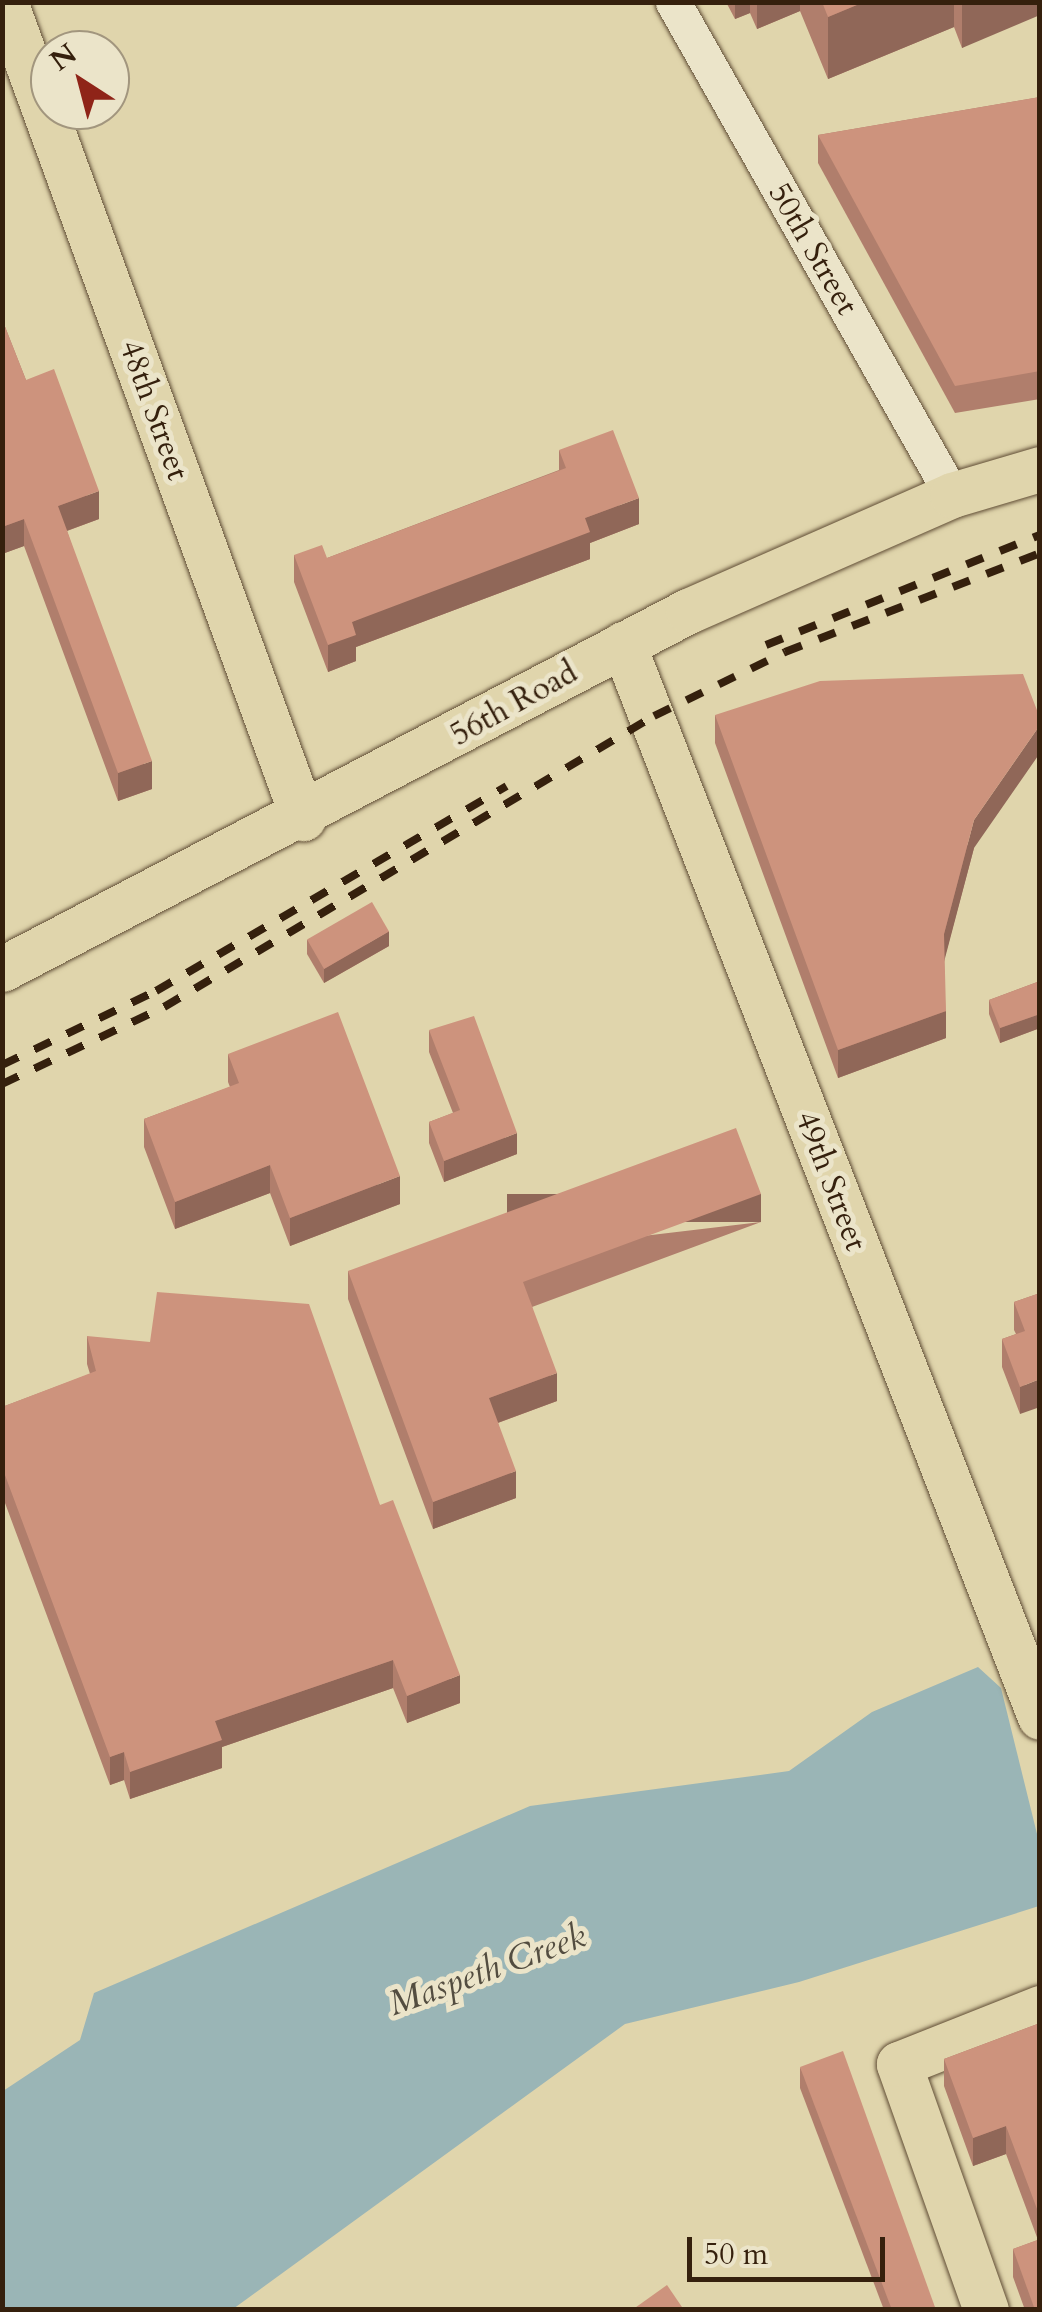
<!DOCTYPE html>
<style>
body{margin:0}
#map{position:relative;width:1042px;height:2312px;overflow:hidden;background:#e0d5ac;font-family:Cardo,serif}
div>[style]{position:absolute}
[style*='--x']{left:calc(var(--x)*1px);top:calc(var(--y)*1px);width:calc(var(--w)*1px);rotate:calc(var(--a)*1deg)}
.water>*{inset:0;background:#9ab5b6}
.roads{filter:drop-shadow(0 0 2px #604d35) drop-shadow(0 0 2px #604d35)}
.minor>*{height:35px;margin:-17.5px;padding:0 17.5px;transform-origin:17.5px;border-radius:17.5px;background:#ebe4c9}
.major>*{height:45px;margin:-22.5px;padding:0 22.5px;transform-origin:22.5px;border-radius:22.5px;background:#e0d5ac}
.rail>*{height:8px;margin-top:-4px;transform-origin:0;background:repeating-linear-gradient(90deg,#35200d 0 18px,transparent 0 36px)}
.wall>*{inset:0;background:#b07e6c}
.shaded-wall>*{inset:0;background:#906758;transform-origin:0 0}
.building>*{inset:0;background:#cd937d;transform-origin:0 0}
span{translate:-50% -50%;white-space:nowrap;text-align:center;line-height:1.15;-webkit-text-stroke:10px #ebe4c9;paint-order:stroke}
.street-label{font-size:32px;color:#35200d}
.water-label{font-size:35px;color:#534d40;font-style:italic}
.frame{position:absolute;inset:0;border:5px solid #35200d;pointer-events:none}
.north{position:absolute;left:30px;top:30px;width:100px;height:100px;box-sizing:border-box;background:#ebe4c9;border:2px solid #a2967e;border-radius:50%;rotate:324deg;font-size:28px;font-weight:700;line-height:40px;text-align:center;color:#35200d}
.north::after{content:'';display:block;margin:auto;width:35px;height:45px;background:#8f2418;clip-path:polygon(50% 0,100% 100%,50% 72%,0 100%)}
.scale{position:absolute;left:687px;top:2237px;width:198px;height:45px;box-sizing:border-box;border:5px solid #35200d;border-top:0;padding-left:12px;font-size:30px;line-height:35px;white-space:nowrap;color:#35200d;-webkit-text-stroke:8px #ebe4c9;paint-order:stroke}
</style>
<div id="map">
<div class="water">
<i style="clip-path:polygon(978px 1667px,1001px 1688px,1039px 1842px,1039px 1906px,799px 1982px,625px 2024px,233px 2309px,3px 2309px,3px 2091px,80px 2040px,94px 1993px,530px 1806px,789px 1771px,872px 1712px)"></i>
</div>
<div class="roads">
<div class="minor">
<i style="--x:673;--y:2;--w:566;--a:60.49"></i>
</div>
<div class="major">
<i style="--x:5;--y:2;--w:869;--a:69.94"></i>
<i style="--x:623;--y:644;--w:1151;--a:68.76"></i>
<i style="--x:2;--y:969;--w:774;--a:-27.56"></i>
<i style="--x:688;--y:611;--w:288;--a:-23.7"></i>
<i style="--x:952;--y:495;--w:92;--a:-16.5"></i>
<i style="--x:986;--y:2310;--w:261;--a:-109.5"></i>
<i style="--x:899;--y:2064;--w:152;--a:-21.7"></i>
</div>
</div>
<div class="rail">
<i style="--x:766;--y:645;--w:295;--a:-21.9"></i>
<i style="--x:2;--y:1065;--w:171;--a:-25.7"></i>
<i style="--x:156;--y:991;--w:406;--a:-30.3"></i>
<i style="--x:2;--y:1084;--w:179;--a:-25.4"></i>
<i style="--x:164;--y:1007;--w:570;--a:-30.71"></i>
<i style="--x:654;--y:716;--w:146;--a:-26"></i>
<i style="--x:785;--y:652;--w:274;--a:-21.2"></i>
</div>
<div class="wall">
<i style="clip-path:polygon(726px 2px,1040px 2px,962px 48px,954px 27px,828px 79px,800px 11px,757px 29px,750px 13px,735px 19px)"></i>
<i style="clip-path:polygon(1040px 97px,1040px 399px,955px 413px,818px 163px,818px 135px)"></i>
<i style="clip-path:polygon(2px 319px,26px 380px,99px 519px,67px 531px,152px 789px,118px 801px,24px 546px,2px 554px)"></i>
<i style="clip-path:polygon(559px 450px,639px 524px,590px 543px,590px 559px,356px 647px,356px 661px,328px 672px,294px 582px,294px 555px,327px 558px,559px 470px)"></i>
<i style="clip-path:polygon(715px 715px,974px 848px,944px 960px,946px 1038px,838px 1078px,715px 743px)"></i>
<i style="clip-path:polygon(307px 940px,389px 946px,324px 983px,307px 954px)"></i>
<i style="clip-path:polygon(1040px 981px,1040px 1028px,1000px 1043px,989px 1014px,989px 1000px)"></i>
<i style="clip-path:polygon(429px 1030px,517px 1154px,444px 1182px,429px 1143px,429px 1122px,453px 1113px,429px 1052px)"></i>
<i style="clip-path:polygon(228px 1054px,400px 1204px,290px 1246px,270px 1193px,175px 1229px,144px 1147px,144px 1119px,230px 1087px,228px 1082px)"></i>
<i style="clip-path:polygon(761px 1222px,532px 1307px,557px 1401px,498px 1423px,516px 1498px,433px 1529px,348px 1299px,348px 1271px)"></i>
<i style="clip-path:polygon(1040px 1293px,1020px 1414px,1002px 1367px,1002px 1339px,1016px 1334px,1014px 1330px,1014px 1302px)"></i>
<i style="clip-path:polygon(87px 1336px,380px 1505px,460px 1703px,407px 1723px,393px 1688px,222px 1747px,222px 1768px,130px 1799px,124px 1780px,110px 1785px,2px 1495px,2px 1407px,90px 1374px,87px 1364px)"></i>
<i style="clip-path:polygon(1040px 2023px,1040px 2310px,1025px 2310px,1013px 2277px,1013px 2249px,1038px 2240px,1006px 2154px,973px 2166px,944px 2086px,944px 2059px)"></i>
<i style="clip-path:polygon(800px 2067px,936px 2310px,884px 2310px,800px 2088px)"></i>
</div>
<div class="shaded-wall">
<i style="clip-path:polygon(735px 2px,750px 2px,750px 13px,735px 19px)"></i>
<i style="clip-path:polygon(757px 2px,800px 2px,800px 11px,757px 29px)"></i>
<i style="clip-path:polygon(864px 2px,954px 2px,954px 27px,828px 79px,828px 17px)"></i>
<i style="clip-path:polygon(962px 2px,1040px 2px,1040px 15px,962px 48px)"></i>
<i style="clip-path:polygon(99px 491px,99px 519px,58px 534px,58px 506px)"></i>
<i style="clip-path:polygon(639px 498px,639px 524px,590px 543px,590px 559px,356px 647px,356px 661px,328px 672px,328px 645px,352px 622px,585px 518px)"></i>
<i style="clip-path:polygon(24px 519px,24px 546px,2px 554px,2px 527px)"></i>
<i style="clip-path:polygon(1040px 725px,1040px 753px,974px 848px,944px 962px,944px 934px,974px 820px)"></i>
<i style="clip-path:polygon(152px 761px,152px 789px,118px 801px,118px 773px)"></i>
<i style="clip-path:polygon(389px 931px,389px 946px,324px 983px,324px 969px)"></i>
<i style="clip-path:polygon(946px 1011px,946px 1038px,838px 1078px,838px 1050px)"></i>
<i style="clip-path:polygon(1040px 1014px,1040px 1028px,1000px 1043px,1000px 1028px)"></i>
<i style="clip-path:polygon(517px 1133px,517px 1154px,444px 1182px,444px 1161px)"></i>
<i style="clip-path:polygon(270px 1165px,270px 1193px,175px 1229px,175px 1202px)"></i>
<i style="clip-path:polygon(400px 1176px,400px 1204px,290px 1246px,290px 1218px)"></i>
<i style="left:761px;top:1194px;width:28px;height:254px;rotate:90deg"></i>
<i style="clip-path:polygon(557px 1373px,557px 1401px,489px 1426px,489px 1398px)"></i>
<i style="clip-path:polygon(1040px 1379px,1040px 1407px,1020px 1414px,1020px 1387px)"></i>
<i style="clip-path:polygon(516px 1471px,516px 1498px,433px 1529px,433px 1502px)"></i>
<i style="clip-path:polygon(393px 1660px,393px 1688px,222px 1747px,222px 1768px,130px 1799px,130px 1772px,215px 1721px)"></i>
<i style="clip-path:polygon(460px 1675px,460px 1703px,407px 1723px,407px 1696px)"></i>
<i style="clip-path:polygon(124px 1752px,124px 1780px,110px 1785px,110px 1757px)"></i>
<i style="clip-path:polygon(1006px 2126px,1006px 2154px,973px 2166px,973px 2138px)"></i>
</div>
<div class="building">
<i style="clip-path:polygon(822px 2px,864px 2px,828px 17px)"></i>
<i style="clip-path:polygon(1040px 97px,1040px 371px,955px 386px,818px 135px)"></i>
<i style="clip-path:polygon(2px 319px,26px 380px,54px 369px,99px 491px,58px 506px,152px 761px,118px 773px,24px 519px,2px 527px)"></i>
<i style="clip-path:polygon(613px 430px,639px 498px,585px 518px,590px 532px,352px 622px,356px 635px,328px 645px,294px 555px,322px 545px,327px 558px,566px 468px,559px 450px)"></i>
<i style="clip-path:polygon(1023px 674px,1040px 718px,1040px 725px,974px 820px,944px 934px,946px 1011px,838px 1050px,715px 715px,820px 681px)"></i>
<i style="left:372px;top:902px;width:34px;height:75px;rotate:60deg"></i>
<i style="clip-path:polygon(1040px 981px,1040px 1014px,1000px 1028px,989px 1000px)"></i>
<i style="clip-path:polygon(338px 1012px,400px 1176px,290px 1218px,270px 1165px,175px 1202px,144px 1119px,239px 1083px,228px 1054px)"></i>
<i style="clip-path:polygon(474px 1016px,517px 1133px,444px 1161px,429px 1122px,460px 1110px,429px 1030px)"></i>
<i style="clip-path:polygon(736px 1128px,761px 1194px,523px 1282px,557px 1373px,489px 1398px,516px 1471px,433px 1502px,348px 1271px)"></i>
<i style="clip-path:polygon(157px 1292px,309px 1304px,380px 1505px,393px 1500px,460px 1675px,407px 1696px,393px 1660px,215px 1721px,222px 1740px,130px 1772px,124px 1752px,110px 1757px,2px 1467px,2px 1407px,96px 1371px,87px 1336px,150px 1342px)"></i>
<i style="clip-path:polygon(1040px 1293px,1040px 1379px,1020px 1387px,1002px 1339px,1025px 1331px,1014px 1302px)"></i>
<i style="clip-path:polygon(1040px 2023px,1040px 2217px,1006px 2126px,973px 2138px,944px 2059px)"></i>
<i style="clip-path:polygon(843px 2051px,936px 2310px,892px 2310px,800px 2067px)"></i>
<i style="clip-path:polygon(1040px 2239px,1040px 2310px,1035px 2310px,1013px 2249px)"></i>
<i style="clip-path:polygon(667px 2285px,684px 2310px,632px 2310px)"></i>
</div>
<div class="street-label">
<span style="left:813px;top:249px;rotate:60deg">50th Street</span>
<span style="left:154px;top:410px;rotate:70deg">48th Street</span>
<span style="left:514px;top:704px;rotate:-29deg">56th Road</span>
<span style="left:831px;top:1181px;rotate:69deg">49th Street</span>
</div>
<div class="water-label">
<span style="left:487px;top:1970px;rotate:-20deg">Maspeth Creek</span>
</div>
<div class="frame"></div>
<div class="north">N</div>
<div class="scale">50 m</div>
</div>
